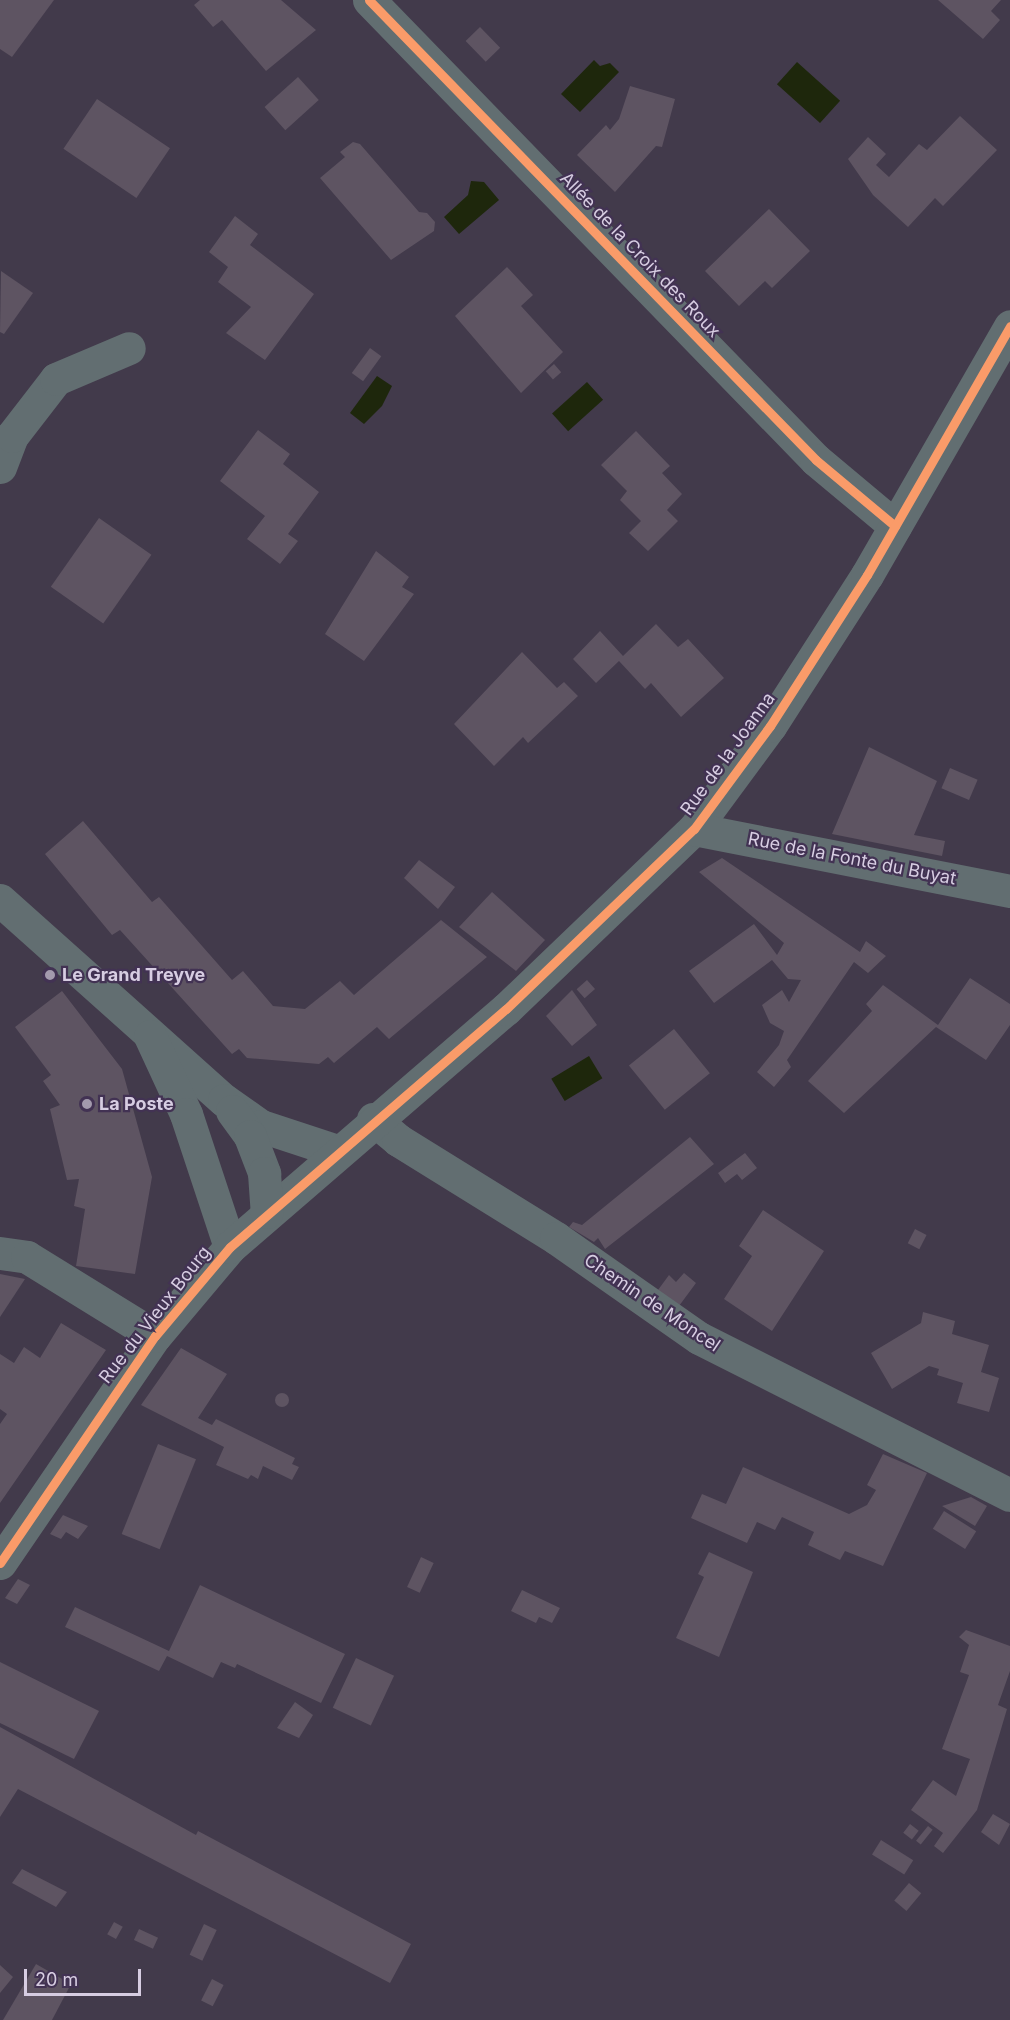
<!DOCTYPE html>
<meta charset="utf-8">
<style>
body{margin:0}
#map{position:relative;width:1010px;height:2020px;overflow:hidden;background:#423a4b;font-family:Inter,sans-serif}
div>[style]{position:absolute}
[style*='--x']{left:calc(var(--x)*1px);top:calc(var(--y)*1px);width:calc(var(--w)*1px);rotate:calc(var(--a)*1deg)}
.water>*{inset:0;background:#1e270c;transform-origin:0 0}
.building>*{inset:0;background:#5e5462;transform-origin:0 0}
.round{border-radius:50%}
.minor>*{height:33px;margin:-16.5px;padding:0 16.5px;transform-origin:16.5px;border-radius:16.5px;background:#626e71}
.tertiary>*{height:33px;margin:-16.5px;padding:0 16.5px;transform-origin:16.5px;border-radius:16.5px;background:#626e71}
.cycleway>*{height:9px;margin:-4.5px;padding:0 4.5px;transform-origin:4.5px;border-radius:4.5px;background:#fa9b69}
.dots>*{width:16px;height:16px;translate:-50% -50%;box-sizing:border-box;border:3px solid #423253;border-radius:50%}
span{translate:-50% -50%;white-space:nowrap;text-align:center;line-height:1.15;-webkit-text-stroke:4.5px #423253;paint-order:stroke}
.street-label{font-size:18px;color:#d7cde2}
.poi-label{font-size:18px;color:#d7cde2;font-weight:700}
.left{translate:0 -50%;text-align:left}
.scale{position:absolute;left:24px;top:1969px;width:117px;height:27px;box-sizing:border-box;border:3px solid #d7cde2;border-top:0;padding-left:8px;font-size:18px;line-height:21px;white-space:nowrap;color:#d7cde2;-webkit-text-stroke:4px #423253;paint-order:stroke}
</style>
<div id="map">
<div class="water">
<i style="clip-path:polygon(594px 60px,600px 66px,610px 63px,619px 72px,580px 112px,561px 94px)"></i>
<i style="left:797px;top:62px;width:58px;height:30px;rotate:42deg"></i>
<i style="clip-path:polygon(471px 181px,484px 182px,499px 200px,459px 234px,444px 217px,468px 195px)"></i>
<i style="clip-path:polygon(377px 376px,392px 386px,382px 406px,364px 424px,350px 413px)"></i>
<i style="left:587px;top:382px;width:24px;height:47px;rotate:48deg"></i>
<i style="left:589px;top:1056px;width:26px;height:44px;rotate:59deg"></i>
</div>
<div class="building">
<i style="clip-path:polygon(0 0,54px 0,12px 57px,0 49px)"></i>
<i style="clip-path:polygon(200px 0,281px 0,316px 30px,266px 71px,222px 20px,213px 27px,194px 5px)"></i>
<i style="clip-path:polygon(938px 0,1001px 0,991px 11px,1000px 20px,983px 39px)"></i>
<i style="left:480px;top:27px;width:29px;height:20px;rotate:46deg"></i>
<i style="left:298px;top:77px;width:31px;height:45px;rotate:48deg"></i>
<i style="clip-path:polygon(630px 86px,675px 99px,662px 147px,656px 146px,615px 192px,577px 155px,606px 125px,610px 130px,619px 119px)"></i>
<i style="left:97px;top:99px;width:88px;height:60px;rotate:34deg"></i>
<i style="clip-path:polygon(960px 116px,997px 150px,943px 206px,935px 198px,908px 227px,873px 195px,848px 159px,868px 137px,886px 154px,876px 165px,889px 177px,919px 144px,927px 150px)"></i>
<i style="clip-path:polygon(353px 142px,360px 144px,419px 212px,427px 213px,435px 222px,434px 231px,391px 260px,320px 178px,345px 157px,340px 152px)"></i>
<i style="clip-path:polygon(769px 209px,810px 251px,772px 288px,765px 281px,739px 306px,705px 271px)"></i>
<i style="clip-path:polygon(235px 216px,258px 234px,250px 245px,314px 294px,265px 360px,226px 333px,251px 307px,218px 282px,228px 267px,209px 252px)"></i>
<i style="clip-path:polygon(507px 267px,533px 295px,521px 306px,563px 352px,521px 393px,455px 316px)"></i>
<i style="clip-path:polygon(1px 271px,33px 293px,4px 334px,0 332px)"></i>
<i style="left:370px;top:348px;width:14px;height:31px;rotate:36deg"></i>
<i style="left:554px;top:364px;width:11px;height:11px;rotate:49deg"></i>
<i style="clip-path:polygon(258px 430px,290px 454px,283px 464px,319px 492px,288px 534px,298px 541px,280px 564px,247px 539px,265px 516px,220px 481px)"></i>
<i style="clip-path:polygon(636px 431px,670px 466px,662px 473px,682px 494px,667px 510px,678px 521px,648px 551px,629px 533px,641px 521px,620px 500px,627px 491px,601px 465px)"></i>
<i style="left:99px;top:518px;width:64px;height:84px;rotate:35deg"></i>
<i style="clip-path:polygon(376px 551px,409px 577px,402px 587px,414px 594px,364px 661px,325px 634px)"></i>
<i style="clip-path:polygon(656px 624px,678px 647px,688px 639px,724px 678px,681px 717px,651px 683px,645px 689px,619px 661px,596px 683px,573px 659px,600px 631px,623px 656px)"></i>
<i style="clip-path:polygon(522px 652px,557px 688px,564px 682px,578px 696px,528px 743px,523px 737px,494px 766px,454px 724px)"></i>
<i style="clip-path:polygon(869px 747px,937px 781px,914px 835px,945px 841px,942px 856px,832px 834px)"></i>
<i style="left:950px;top:768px;width:30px;height:22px;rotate:23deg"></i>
<i style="clip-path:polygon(83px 821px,152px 902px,159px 897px,232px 980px,243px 971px,273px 1006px,305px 1009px,340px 981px,354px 995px,441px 920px,487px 957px,389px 1039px,377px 1027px,334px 1063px,328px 1057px,319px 1064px,247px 1058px,239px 1049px,232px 1054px,120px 930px,112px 935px,45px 854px)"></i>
<i style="clip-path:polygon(722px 858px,860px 952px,866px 941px,886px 956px,868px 973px,854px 962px,787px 1060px,791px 1067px,774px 1087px,757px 1072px,779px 1045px,784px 1031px,770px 1023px,762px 1005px,782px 990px,789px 1002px,801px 980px,788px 979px,772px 960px,714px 1003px,689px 971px,754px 924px,777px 955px,784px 943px,699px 872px)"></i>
<i style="clip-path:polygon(419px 860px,455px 887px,438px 909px,404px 878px)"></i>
<i style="clip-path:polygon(492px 892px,545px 940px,516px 971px,459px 927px)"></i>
<i style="clip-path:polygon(970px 978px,1010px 1004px,1010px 1025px,986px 1060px,936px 1027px,844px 1113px,808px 1081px,872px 1011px,866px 1004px,883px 985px,938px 1025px)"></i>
<i style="left:587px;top:980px;width:12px;height:14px;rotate:48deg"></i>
<i style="clip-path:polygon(572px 990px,597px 1025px,572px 1046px,546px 1016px)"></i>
<i style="clip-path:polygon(62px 991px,122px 1069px,152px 1177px,135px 1274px,76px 1266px,85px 1209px,74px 1206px,79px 1179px,67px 1180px,50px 1109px,60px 1105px,43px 1081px,51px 1075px,15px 1027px)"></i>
<i style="left:674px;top:1029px;width:57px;height:58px;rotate:51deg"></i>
<i style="clip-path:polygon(690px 1137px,714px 1164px,605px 1249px,598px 1238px,594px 1242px,569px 1227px,573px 1222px,582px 1225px)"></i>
<i style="clip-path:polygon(745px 1153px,757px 1168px,742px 1180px,737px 1174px,725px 1183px,718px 1173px)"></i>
<i style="clip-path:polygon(763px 1210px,824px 1251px,772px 1331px,724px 1299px,752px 1256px,739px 1246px)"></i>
<i style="left:915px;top:1229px;width:13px;height:16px;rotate:27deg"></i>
<i style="clip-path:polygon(684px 1273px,696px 1283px,679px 1306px,658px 1290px,669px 1275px,676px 1282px)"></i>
<i style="clip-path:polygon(0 1274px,25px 1279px,0 1317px)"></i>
<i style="clip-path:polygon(923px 1312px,955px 1321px,952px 1334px,989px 1345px,981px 1372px,999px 1378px,989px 1412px,957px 1403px,963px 1383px,937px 1375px,939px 1369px,929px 1366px,892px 1389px,871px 1353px,921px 1323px)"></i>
<i style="clip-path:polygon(61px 1323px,106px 1350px,0 1503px,0 1424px,7px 1414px,0 1409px,0 1354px,14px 1363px,24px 1347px,40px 1358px)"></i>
<i style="clip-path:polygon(181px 1348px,227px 1374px,198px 1418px,212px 1425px,216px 1419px,295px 1458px,292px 1464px,299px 1467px,292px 1480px,263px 1466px,258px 1479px,251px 1475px,248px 1479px,216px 1465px,224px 1447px,141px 1405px)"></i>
<i class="round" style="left:275px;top:1393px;width:14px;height:14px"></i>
<i style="left:158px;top:1444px;width:41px;height:97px;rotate:22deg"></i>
<i style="clip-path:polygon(883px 1454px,927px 1473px,883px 1566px,845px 1551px,840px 1560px,808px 1545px,814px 1532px,782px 1517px,775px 1530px,757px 1522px,747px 1543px,691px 1518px,702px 1494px,726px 1504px,743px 1467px,849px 1514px,867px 1505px,876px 1490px,867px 1485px)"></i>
<i style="clip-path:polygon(971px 1497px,987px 1506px,975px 1526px,942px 1506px)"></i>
<i style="left:944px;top:1511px;width:38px;height:21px;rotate:32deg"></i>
<i style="clip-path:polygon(63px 1515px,88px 1526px,78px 1539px,66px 1532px,61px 1539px,50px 1534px)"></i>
<i style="clip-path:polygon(709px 1552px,753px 1572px,719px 1657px,676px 1638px,704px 1577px,698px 1574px)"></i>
<i style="left:421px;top:1557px;width:14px;height:33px;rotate:25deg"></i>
<i style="clip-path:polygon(18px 1579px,30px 1585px,17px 1604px,5px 1598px)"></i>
<i style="clip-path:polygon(200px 1585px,345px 1654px,321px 1703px,237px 1664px,235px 1668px,221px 1662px,213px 1678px,167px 1656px,159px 1671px,65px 1627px,75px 1607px,169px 1651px)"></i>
<i style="clip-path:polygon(522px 1590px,560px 1608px,552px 1623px,539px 1617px,536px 1623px,511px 1611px)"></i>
<i style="clip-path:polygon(966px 1630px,1010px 1646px,1010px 1671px,998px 1705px,1007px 1709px,977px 1810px,943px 1853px,934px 1846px,943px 1833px,911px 1810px,933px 1780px,956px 1796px,970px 1759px,942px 1749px,969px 1675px,960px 1672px,969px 1645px,959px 1637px)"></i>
<i style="left:356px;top:1658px;width:42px;height:55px;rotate:25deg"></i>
<i style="clip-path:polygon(0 1662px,99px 1711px,74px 1759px,0 1723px)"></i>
<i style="clip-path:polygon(295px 1702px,313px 1715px,299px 1738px,277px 1728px)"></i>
<i style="clip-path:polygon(0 1727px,196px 1835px,198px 1831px,411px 1944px,390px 1983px,18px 1789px,0 1817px)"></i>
<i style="clip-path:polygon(993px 1814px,1010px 1824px,999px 1845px,981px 1832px)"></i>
<i style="left:910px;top:1824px;width:11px;height:11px;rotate:38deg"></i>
<i style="left:928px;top:1826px;width:6px;height:19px;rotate:39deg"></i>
<i style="left:881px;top:1840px;width:38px;height:17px;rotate:32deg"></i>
<i style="clip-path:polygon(22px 1869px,67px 1892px,56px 1907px,12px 1883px)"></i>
<i style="left:909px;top:1883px;width:16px;height:23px;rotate:40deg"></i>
<i style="left:114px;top:1922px;width:10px;height:14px;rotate:29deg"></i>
<i style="left:204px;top:1924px;width:14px;height:34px;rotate:25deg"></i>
<i style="left:139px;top:1929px;width:21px;height:12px;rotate:25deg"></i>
<i style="clip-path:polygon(36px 1964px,71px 1984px,52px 2020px,3px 2020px)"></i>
<i style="clip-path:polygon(0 1965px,13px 1977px,0 1993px)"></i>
<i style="left:212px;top:1979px;width:13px;height:24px;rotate:27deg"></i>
</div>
<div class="minor">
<i style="--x:369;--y:0;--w:641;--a:45.82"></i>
<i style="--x:816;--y:460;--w:103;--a:39.9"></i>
<i style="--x:0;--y:467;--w:33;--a:-69"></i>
<i style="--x:12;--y:436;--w:72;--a:-52.3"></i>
<i style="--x:56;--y:379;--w:79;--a:-23"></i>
<i style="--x:694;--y:829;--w:128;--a:-53.6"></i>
<i style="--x:770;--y:726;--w:179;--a:-57.3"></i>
<i style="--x:867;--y:575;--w:287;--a:-60.1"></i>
<i style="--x:373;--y:1119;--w:33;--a:40"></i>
<i style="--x:398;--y:1140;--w:186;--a:31.8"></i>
<i style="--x:556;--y:1238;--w:174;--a:35"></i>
<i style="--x:699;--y:1338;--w:348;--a:26.8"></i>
<i style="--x:0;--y:1253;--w:27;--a:8"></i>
<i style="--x:27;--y:1257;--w:150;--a:31.7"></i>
<i style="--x:0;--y:1563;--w:275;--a:-55.7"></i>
<i style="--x:155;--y:1336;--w:116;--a:-49.9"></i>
</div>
<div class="tertiary">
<i style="--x:0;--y:900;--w:300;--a:41.8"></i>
<i style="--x:224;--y:1100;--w:45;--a:35.1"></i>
<i style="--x:261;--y:1126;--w:80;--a:18.2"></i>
<i style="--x:150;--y:1036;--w:86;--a:65.2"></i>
<i style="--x:186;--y:1114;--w:140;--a:71.7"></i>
<i style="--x:230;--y:1247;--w:364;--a:-40.8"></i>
<i style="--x:506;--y:1009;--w:260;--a:-43.8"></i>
<i style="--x:694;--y:829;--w:322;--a:11.1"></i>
<i style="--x:232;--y:1111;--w:31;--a:54"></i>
<i style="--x:250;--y:1136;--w:40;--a:69"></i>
<i style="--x:264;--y:1173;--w:39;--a:86"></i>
</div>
<div class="cycleway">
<i style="--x:369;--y:0;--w:641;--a:45.82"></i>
<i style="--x:816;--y:460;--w:103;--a:39.9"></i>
<i style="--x:0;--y:1563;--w:275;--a:-55.7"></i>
<i style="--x:155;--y:1336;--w:116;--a:-49.9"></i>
<i style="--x:230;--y:1247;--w:364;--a:-40.8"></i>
<i style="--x:506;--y:1009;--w:260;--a:-43.8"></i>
<i style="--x:694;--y:829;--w:128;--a:-53.6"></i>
<i style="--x:770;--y:726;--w:179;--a:-57.3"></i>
<i style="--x:867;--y:575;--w:287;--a:-60.1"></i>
</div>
<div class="dots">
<i style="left:50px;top:975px;background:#a39aad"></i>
<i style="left:87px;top:1104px;background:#a39aad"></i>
</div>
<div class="street-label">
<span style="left:640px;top:255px;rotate:46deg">Allée de la Croix des Roux</span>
<span style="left:728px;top:754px;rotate:-54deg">Rue de la Joanna</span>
<span style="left:852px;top:859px;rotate:11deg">Rue de la Fonte du Buyat</span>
<span style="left:652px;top:1303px;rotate:34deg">Chemin de Moncel</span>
<span style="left:155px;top:1315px;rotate:-52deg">Rue du Vieux Bourg</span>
</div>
<div class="poi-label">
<span class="left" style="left:62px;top:975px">Le Grand Treyve</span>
<span class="left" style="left:99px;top:1104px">La Poste</span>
</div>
<div class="scale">20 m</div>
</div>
